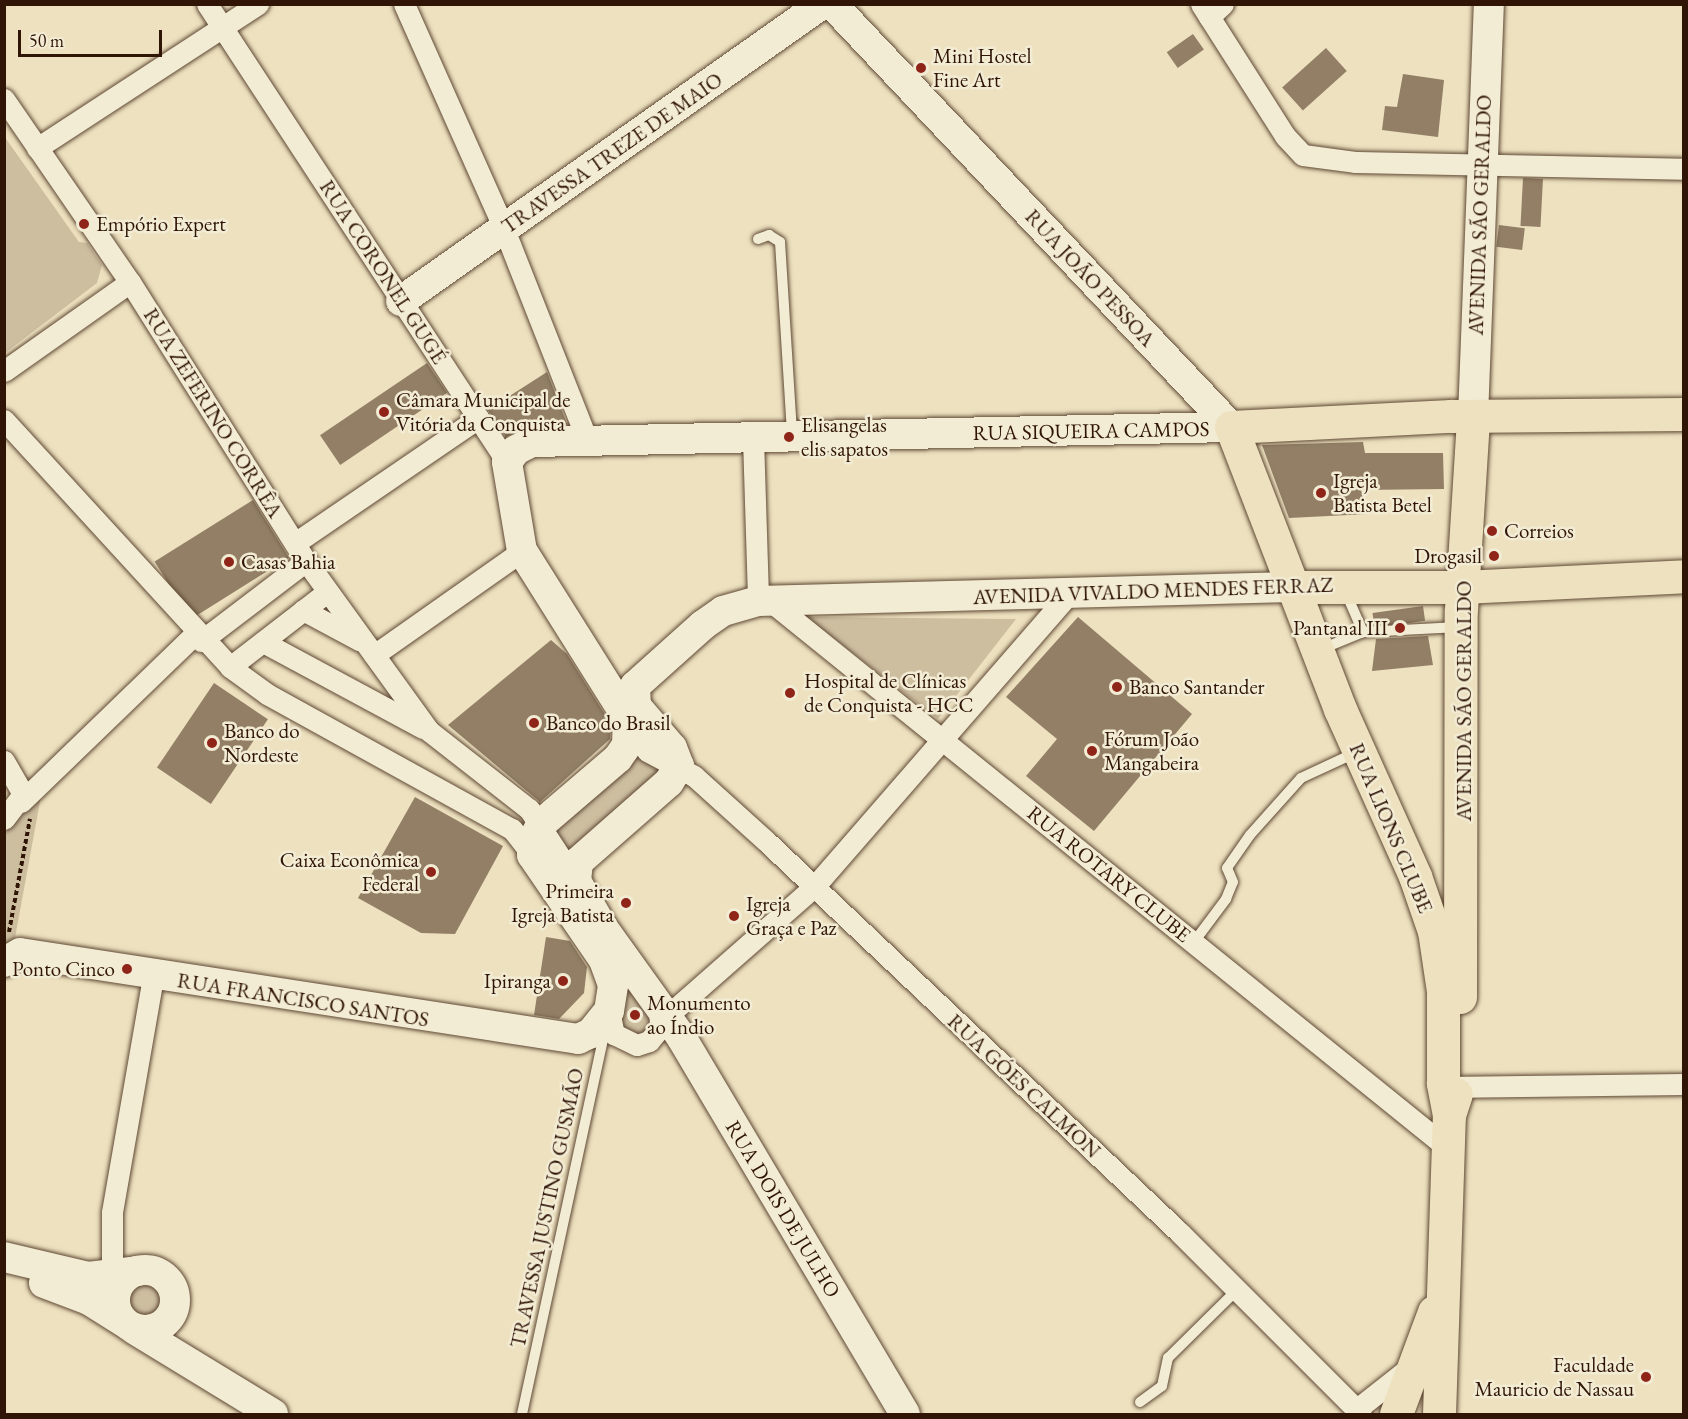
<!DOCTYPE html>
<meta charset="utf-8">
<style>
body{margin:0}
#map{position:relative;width:1688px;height:1419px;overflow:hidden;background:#ede1bf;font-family:"EB Garamond",serif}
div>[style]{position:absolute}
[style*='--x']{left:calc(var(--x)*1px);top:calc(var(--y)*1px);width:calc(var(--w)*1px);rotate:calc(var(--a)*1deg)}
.green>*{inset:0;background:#cdbea0}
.building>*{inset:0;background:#927f66;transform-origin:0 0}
.path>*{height:4px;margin-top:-2px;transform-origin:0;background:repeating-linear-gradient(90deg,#301506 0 4.5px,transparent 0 7.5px)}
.roads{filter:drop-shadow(0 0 2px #5f4834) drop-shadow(0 0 2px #5f4834)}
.lane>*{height:10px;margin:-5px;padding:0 5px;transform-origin:5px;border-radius:5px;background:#f3ecd5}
.street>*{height:21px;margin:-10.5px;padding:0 10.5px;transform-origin:10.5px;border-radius:10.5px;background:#f3ecd5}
.secondary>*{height:30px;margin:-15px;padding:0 15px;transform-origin:15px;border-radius:15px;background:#f3ecd5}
.secondary>.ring{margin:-15px;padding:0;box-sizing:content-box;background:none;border:30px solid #f3ecd5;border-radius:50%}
.primary>*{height:33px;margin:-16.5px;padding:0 16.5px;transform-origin:16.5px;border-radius:16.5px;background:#ede1bf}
.dots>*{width:16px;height:16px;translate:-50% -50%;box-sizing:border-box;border:3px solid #f3ecd5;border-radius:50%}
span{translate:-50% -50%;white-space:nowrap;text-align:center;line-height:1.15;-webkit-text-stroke:5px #f3ecd5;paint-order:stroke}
.poi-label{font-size:21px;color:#301506}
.left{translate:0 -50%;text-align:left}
.right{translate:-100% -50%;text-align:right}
.street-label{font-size:21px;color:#301506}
.frame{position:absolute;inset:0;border:6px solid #301506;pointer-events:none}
.scale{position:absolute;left:18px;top:30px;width:144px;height:27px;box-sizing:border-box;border:3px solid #301506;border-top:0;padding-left:8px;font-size:18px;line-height:21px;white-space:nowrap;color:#301506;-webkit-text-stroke:4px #f3ecd5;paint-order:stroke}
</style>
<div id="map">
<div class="green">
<i style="clip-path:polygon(4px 136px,79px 242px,87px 243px,102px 265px,97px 283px,5px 353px)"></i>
<i style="clip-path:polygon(806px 617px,1016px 619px,938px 719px)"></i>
<i style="clip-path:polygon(628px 746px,675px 767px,573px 864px,548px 823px)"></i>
<i style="clip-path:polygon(41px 796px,15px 938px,5px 950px,5px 833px)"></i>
<i style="clip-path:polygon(635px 990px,662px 1022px,624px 1043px,616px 999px)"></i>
<i style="clip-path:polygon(138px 1271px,163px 1276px,175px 1299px,164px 1324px,152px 1330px,115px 1306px,124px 1279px)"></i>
</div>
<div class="building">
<i style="left:1193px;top:34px;width:19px;height:32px;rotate:55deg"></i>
<i style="left:1326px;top:48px;width:31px;height:59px;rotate:48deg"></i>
<i style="clip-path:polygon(1403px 74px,1444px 80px,1438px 137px,1382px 130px,1385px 106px,1397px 107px)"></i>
<i style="left:1523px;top:178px;width:20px;height:48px;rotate:3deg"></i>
<i style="left:1499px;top:225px;width:26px;height:22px;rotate:7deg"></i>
<i style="left:427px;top:363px;width:36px;height:129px;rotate:56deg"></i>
<i style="clip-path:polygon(547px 372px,567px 424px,531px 425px,506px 437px,488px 410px)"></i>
<i style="clip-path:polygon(1363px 442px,1365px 453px,1443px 453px,1444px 489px,1361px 490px,1368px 514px,1289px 518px,1262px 445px)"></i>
<i style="left:253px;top:500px;width:68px;height:116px;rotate:58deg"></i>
<i style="left:1423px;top:606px;width:15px;height:51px;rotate:82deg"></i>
<i style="clip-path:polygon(1078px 617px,1192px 714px,1094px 831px,1026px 776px,1057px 739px,1006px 697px)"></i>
<i style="clip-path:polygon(1428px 636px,1433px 665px,1372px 671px,1376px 639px)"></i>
<i style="clip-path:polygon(551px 640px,567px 654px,611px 724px,610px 739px,540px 802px,448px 725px)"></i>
<i style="left:214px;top:683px;width:65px;height:102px;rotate:34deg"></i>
<i style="clip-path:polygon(415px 797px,503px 846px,455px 934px,421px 933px,358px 898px)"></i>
<i style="clip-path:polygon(546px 937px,570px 941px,587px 967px,584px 993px,559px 1019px,534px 1015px)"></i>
</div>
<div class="path">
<i style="--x:9;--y:932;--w:115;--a:-79.5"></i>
</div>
<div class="roads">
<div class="lane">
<i style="--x:758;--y:239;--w:12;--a:-20"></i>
<i style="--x:769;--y:235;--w:13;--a:32"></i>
<i style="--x:780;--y:242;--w:192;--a:86.4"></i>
<i style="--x:1346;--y:593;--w:43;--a:66.4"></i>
<i style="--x:1319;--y:650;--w:48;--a:-22.2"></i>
<i style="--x:1363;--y:632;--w:96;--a:-3"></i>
<i style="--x:1194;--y:942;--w:54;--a:-53.3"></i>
<i style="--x:1226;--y:899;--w:18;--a:-68"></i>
<i style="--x:1233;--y:882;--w:15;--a:-113"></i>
<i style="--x:1227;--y:868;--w:40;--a:-55.1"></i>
<i style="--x:1250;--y:835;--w:76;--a:-48.2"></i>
<i style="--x:1301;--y:778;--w:62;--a:-24.9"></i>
<i style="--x:1140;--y:1402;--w:27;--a:-36"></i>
<i style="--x:1162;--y:1386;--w:29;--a:-78"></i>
<i style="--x:1168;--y:1358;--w:97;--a:-44.6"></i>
<i style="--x:522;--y:1414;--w:392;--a:-77.8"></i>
</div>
<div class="street">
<i style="--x:207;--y:4;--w:548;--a:56.77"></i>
<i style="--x:404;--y:4;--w:246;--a:66"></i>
<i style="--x:504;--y:229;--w:229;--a:68.5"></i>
<i style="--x:1201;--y:4;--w:156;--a:57.5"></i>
<i style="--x:1285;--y:136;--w:26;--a:47"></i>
<i style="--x:1303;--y:155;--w:52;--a:7.7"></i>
<i style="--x:1355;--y:162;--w:329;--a:1.2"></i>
<i style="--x:1209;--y:17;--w:19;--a:-43"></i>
<i style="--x:4;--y:99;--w:222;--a:55.5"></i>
<i style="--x:130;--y:282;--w:330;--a:57.8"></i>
<i style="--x:306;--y:561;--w:210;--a:54.1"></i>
<i style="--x:429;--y:731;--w:127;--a:38"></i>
<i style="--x:529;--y:809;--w:86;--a:56.9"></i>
<i style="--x:37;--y:148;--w:264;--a:-33.1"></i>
<i style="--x:4;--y:371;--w:154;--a:-35.2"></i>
<i style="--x:4;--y:420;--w:335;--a:47.5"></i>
<i style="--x:230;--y:667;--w:46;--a:36.1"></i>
<i style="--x:267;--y:694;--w:280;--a:28.9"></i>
<i style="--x:512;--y:829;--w:33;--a:52"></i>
<i style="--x:753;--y:438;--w:163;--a:88.2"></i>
<i style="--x:295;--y:543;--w:222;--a:-34.3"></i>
<i style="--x:769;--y:600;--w:874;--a:38.92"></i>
<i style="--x:303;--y:610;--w:64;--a:28.2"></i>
<i style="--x:201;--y:641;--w:132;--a:-37.3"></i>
<i style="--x:263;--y:642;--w:182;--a:28.3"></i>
<i style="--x:374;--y:655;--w:181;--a:-35.1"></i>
<i style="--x:230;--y:667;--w:123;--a:-37.7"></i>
<i style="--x:628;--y:719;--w:37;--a:59"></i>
<i style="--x:647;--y:751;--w:53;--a:28"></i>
<i style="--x:694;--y:776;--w:97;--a:42.1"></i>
<i style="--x:766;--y:841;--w:569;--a:43.43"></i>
<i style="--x:1179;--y:1232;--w:257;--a:45"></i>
<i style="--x:4;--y:761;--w:38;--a:60"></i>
<i style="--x:23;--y:794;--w:31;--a:127"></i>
<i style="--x:21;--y:802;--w:242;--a:-44"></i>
<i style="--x:609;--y:1011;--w:24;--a:78"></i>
<i style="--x:614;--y:1034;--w:25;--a:26"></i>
<i style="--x:637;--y:1045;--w:13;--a:-18"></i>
<i style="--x:649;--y:1041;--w:17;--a:-50"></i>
<i style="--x:660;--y:1028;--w:23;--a:-92"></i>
<i style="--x:667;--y:1016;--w:196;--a:-41.3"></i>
<i style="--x:814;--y:887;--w:390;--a:-49"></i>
<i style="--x:1443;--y:1087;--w:241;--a:-0.7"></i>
<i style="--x:112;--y:1261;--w:49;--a:-90"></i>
<i style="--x:112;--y:1212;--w:240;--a:-80.1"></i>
<i style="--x:1357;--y:1409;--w:71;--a:-38.2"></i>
</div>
<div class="secondary">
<i style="--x:832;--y:4;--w:581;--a:46.67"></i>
<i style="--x:401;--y:301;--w:515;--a:-35.2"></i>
<i style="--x:1473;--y:417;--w:413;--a:-87.8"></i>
<i style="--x:4;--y:962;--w:18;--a:-29"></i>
<i style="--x:20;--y:953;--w:565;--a:8.76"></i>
<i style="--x:578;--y:1039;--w:14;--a:-25"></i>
<i style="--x:591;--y:1033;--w:28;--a:-51"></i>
<i style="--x:609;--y:1011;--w:26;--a:-81"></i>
<i style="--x:613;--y:985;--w:27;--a:-110"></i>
<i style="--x:604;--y:960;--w:127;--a:-124.4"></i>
<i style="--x:532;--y:855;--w:13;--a:-90"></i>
<i style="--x:532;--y:842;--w:20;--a:-63"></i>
<i style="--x:541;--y:824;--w:101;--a:-40.6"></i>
<i style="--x:618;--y:758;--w:16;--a:-55"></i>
<i style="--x:627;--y:745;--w:26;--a:-88"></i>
<i style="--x:628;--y:719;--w:199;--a:-122.2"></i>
<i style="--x:522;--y:551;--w:90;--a:-99.6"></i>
<i style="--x:507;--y:462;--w:15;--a:-53"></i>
<i style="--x:516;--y:450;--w:18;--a:-27"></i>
<i style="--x:532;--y:442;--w:699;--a:-1.23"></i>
<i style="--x:4;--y:1257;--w:86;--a:13.4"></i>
<i style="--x:88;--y:1277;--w:50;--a:-6.8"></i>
<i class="ring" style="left:115px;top:1270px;width:30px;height:30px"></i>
<i style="--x:44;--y:1283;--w:48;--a:20.7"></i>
<i style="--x:89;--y:1300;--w:41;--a:32.2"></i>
<i style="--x:134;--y:1329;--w:163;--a:31.4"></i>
<i style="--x:905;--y:1414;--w:437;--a:-120.7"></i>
<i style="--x:682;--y:1038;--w:135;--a:-125.7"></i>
<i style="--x:603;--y:928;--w:54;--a:-119.9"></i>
<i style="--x:576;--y:881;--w:19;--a:-84"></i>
<i style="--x:578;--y:862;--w:121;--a:-41.3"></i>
<i style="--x:669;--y:782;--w:19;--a:-58"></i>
<i style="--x:679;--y:766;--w:19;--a:-111"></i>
<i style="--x:672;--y:748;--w:55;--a:-130.6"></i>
<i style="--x:636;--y:706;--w:20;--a:-93"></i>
<i style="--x:635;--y:686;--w:91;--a:-41.9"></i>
<i style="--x:703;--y:625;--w:24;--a:-35"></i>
<i style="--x:723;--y:611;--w:36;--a:-16"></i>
<i style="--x:758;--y:601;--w:534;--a:-1.5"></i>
</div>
<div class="primary">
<i style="--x:1292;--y:587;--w:171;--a:0"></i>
<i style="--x:1463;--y:587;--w:221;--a:-2.8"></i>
<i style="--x:1460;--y:997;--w:387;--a:-89.9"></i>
<i style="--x:1461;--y:610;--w:193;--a:-86.4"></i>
<i style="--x:1449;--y:1115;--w:33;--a:-101"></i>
<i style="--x:1443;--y:1083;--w:92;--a:-90"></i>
<i style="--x:1443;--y:991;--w:61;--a:-98.5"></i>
<i style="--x:1434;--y:931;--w:58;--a:-109.1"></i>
<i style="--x:1415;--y:876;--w:183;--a:-114.2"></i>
<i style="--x:1340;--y:709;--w:302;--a:-111.1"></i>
<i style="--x:1231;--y:427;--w:220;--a:-2.9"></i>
<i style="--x:1451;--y:416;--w:233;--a:-0.5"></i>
<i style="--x:1396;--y:1414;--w:109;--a:-69.6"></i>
<i style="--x:1439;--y:1414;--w:299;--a:-88.1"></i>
<i style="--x:1449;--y:1115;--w:22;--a:-72"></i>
</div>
</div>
<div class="dots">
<i style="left:921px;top:68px;background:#8f2418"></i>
<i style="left:84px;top:224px;background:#8f2418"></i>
<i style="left:384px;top:412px;background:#8f2418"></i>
<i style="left:789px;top:437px;background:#8f2418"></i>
<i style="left:1321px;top:493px;background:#8f2418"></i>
<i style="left:1492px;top:531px;background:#8f2418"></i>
<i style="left:1494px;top:556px;background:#8f2418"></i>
<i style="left:229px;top:562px;background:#8f2418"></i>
<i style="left:1400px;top:628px;background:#8f2418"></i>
<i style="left:1117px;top:687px;background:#8f2418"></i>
<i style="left:790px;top:693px;background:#8f2418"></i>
<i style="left:534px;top:723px;background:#8f2418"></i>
<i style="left:212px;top:743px;background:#8f2418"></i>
<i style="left:1092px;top:751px;background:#8f2418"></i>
<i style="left:431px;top:872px;background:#8f2418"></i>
<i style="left:626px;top:903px;background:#8f2418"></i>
<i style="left:734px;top:916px;background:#8f2418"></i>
<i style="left:127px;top:969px;background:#8f2418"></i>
<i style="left:563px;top:981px;background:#8f2418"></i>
<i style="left:635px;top:1015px;background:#8f2418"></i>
<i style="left:1646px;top:1377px;background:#8f2418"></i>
</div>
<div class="poi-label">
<span class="left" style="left:933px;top:68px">Mini Hostel<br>Fine Art</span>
<span class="left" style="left:96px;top:224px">Empório Expert</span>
<span class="left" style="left:396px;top:412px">Câmara Municipal de<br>Vitória da Conquista</span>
<span class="left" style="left:801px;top:437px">Elisangelas<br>elis sapatos</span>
<span class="left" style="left:1333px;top:493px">Igreja<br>Batista Betel</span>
<span class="left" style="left:1504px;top:531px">Correios</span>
<span class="right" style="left:1482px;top:556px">Drogasil</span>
<span class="left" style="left:241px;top:562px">Casas Bahia</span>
<span class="right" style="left:1388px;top:628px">Pantanal III</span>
<span class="left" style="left:804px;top:693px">Hospital de Clínicas<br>de Conquista - HCC</span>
<span class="left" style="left:1129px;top:687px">Banco Santander</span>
<span class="left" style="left:546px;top:723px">Banco do Brasil</span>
<span class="left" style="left:224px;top:743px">Banco do<br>Nordeste</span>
<span class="left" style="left:1104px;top:751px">Fórum João<br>Mangabeira</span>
<span class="right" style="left:419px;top:872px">Caixa Econômica<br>Federal</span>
<span class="right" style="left:614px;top:903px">Primeira<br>Igreja Batista</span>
<span class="left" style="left:746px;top:916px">Igreja<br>Graça e Paz</span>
<span class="right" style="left:115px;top:969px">Ponto Cinco</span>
<span class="right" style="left:551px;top:981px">Ipiranga</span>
<span class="left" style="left:647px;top:1015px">Monumento<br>ao Índio</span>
<span class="right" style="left:1634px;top:1377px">Faculdade<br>Mauricio de Nassau</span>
</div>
<div class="street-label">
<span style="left:612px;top:153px;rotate:-35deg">TRAVESSA TREZE DE MAIO</span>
<span style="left:1480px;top:215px;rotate:-88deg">AVENIDA SÃO GERALDO</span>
<span style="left:383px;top:272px;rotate:57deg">RUA CORONEL GUGÉ</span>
<span style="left:1090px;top:278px;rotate:47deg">RUA JOÃO PESSOA</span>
<span style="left:213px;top:413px;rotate:58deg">RUA ZEFERINO CORRÊA</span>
<span style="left:1091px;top:431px;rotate:-1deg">RUA SIQUEIRA CAMPOS</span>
<span style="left:1153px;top:591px;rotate:-2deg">AVENIDA VIVALDO MENDES FERRAZ</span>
<span style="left:1464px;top:701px;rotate:-90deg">AVENIDA SÃO GERALDO</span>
<span style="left:1391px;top:828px;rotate:67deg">RUA LIONS CLUBE</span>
<span style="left:1109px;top:874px;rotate:39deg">RUA ROTARY CLUBE</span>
<span style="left:303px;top:1000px;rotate:9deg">RUA FRANCISCO SANTOS</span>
<span style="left:1024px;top:1086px;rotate:43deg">RUA GÓES CALMON</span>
<span style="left:547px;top:1208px;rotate:-78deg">TRAVESSA JUSTINO GUSMÃO</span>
<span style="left:783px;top:1209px;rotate:59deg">RUA DOIS DE JULHO</span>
</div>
<div class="frame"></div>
<div class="scale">50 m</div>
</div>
